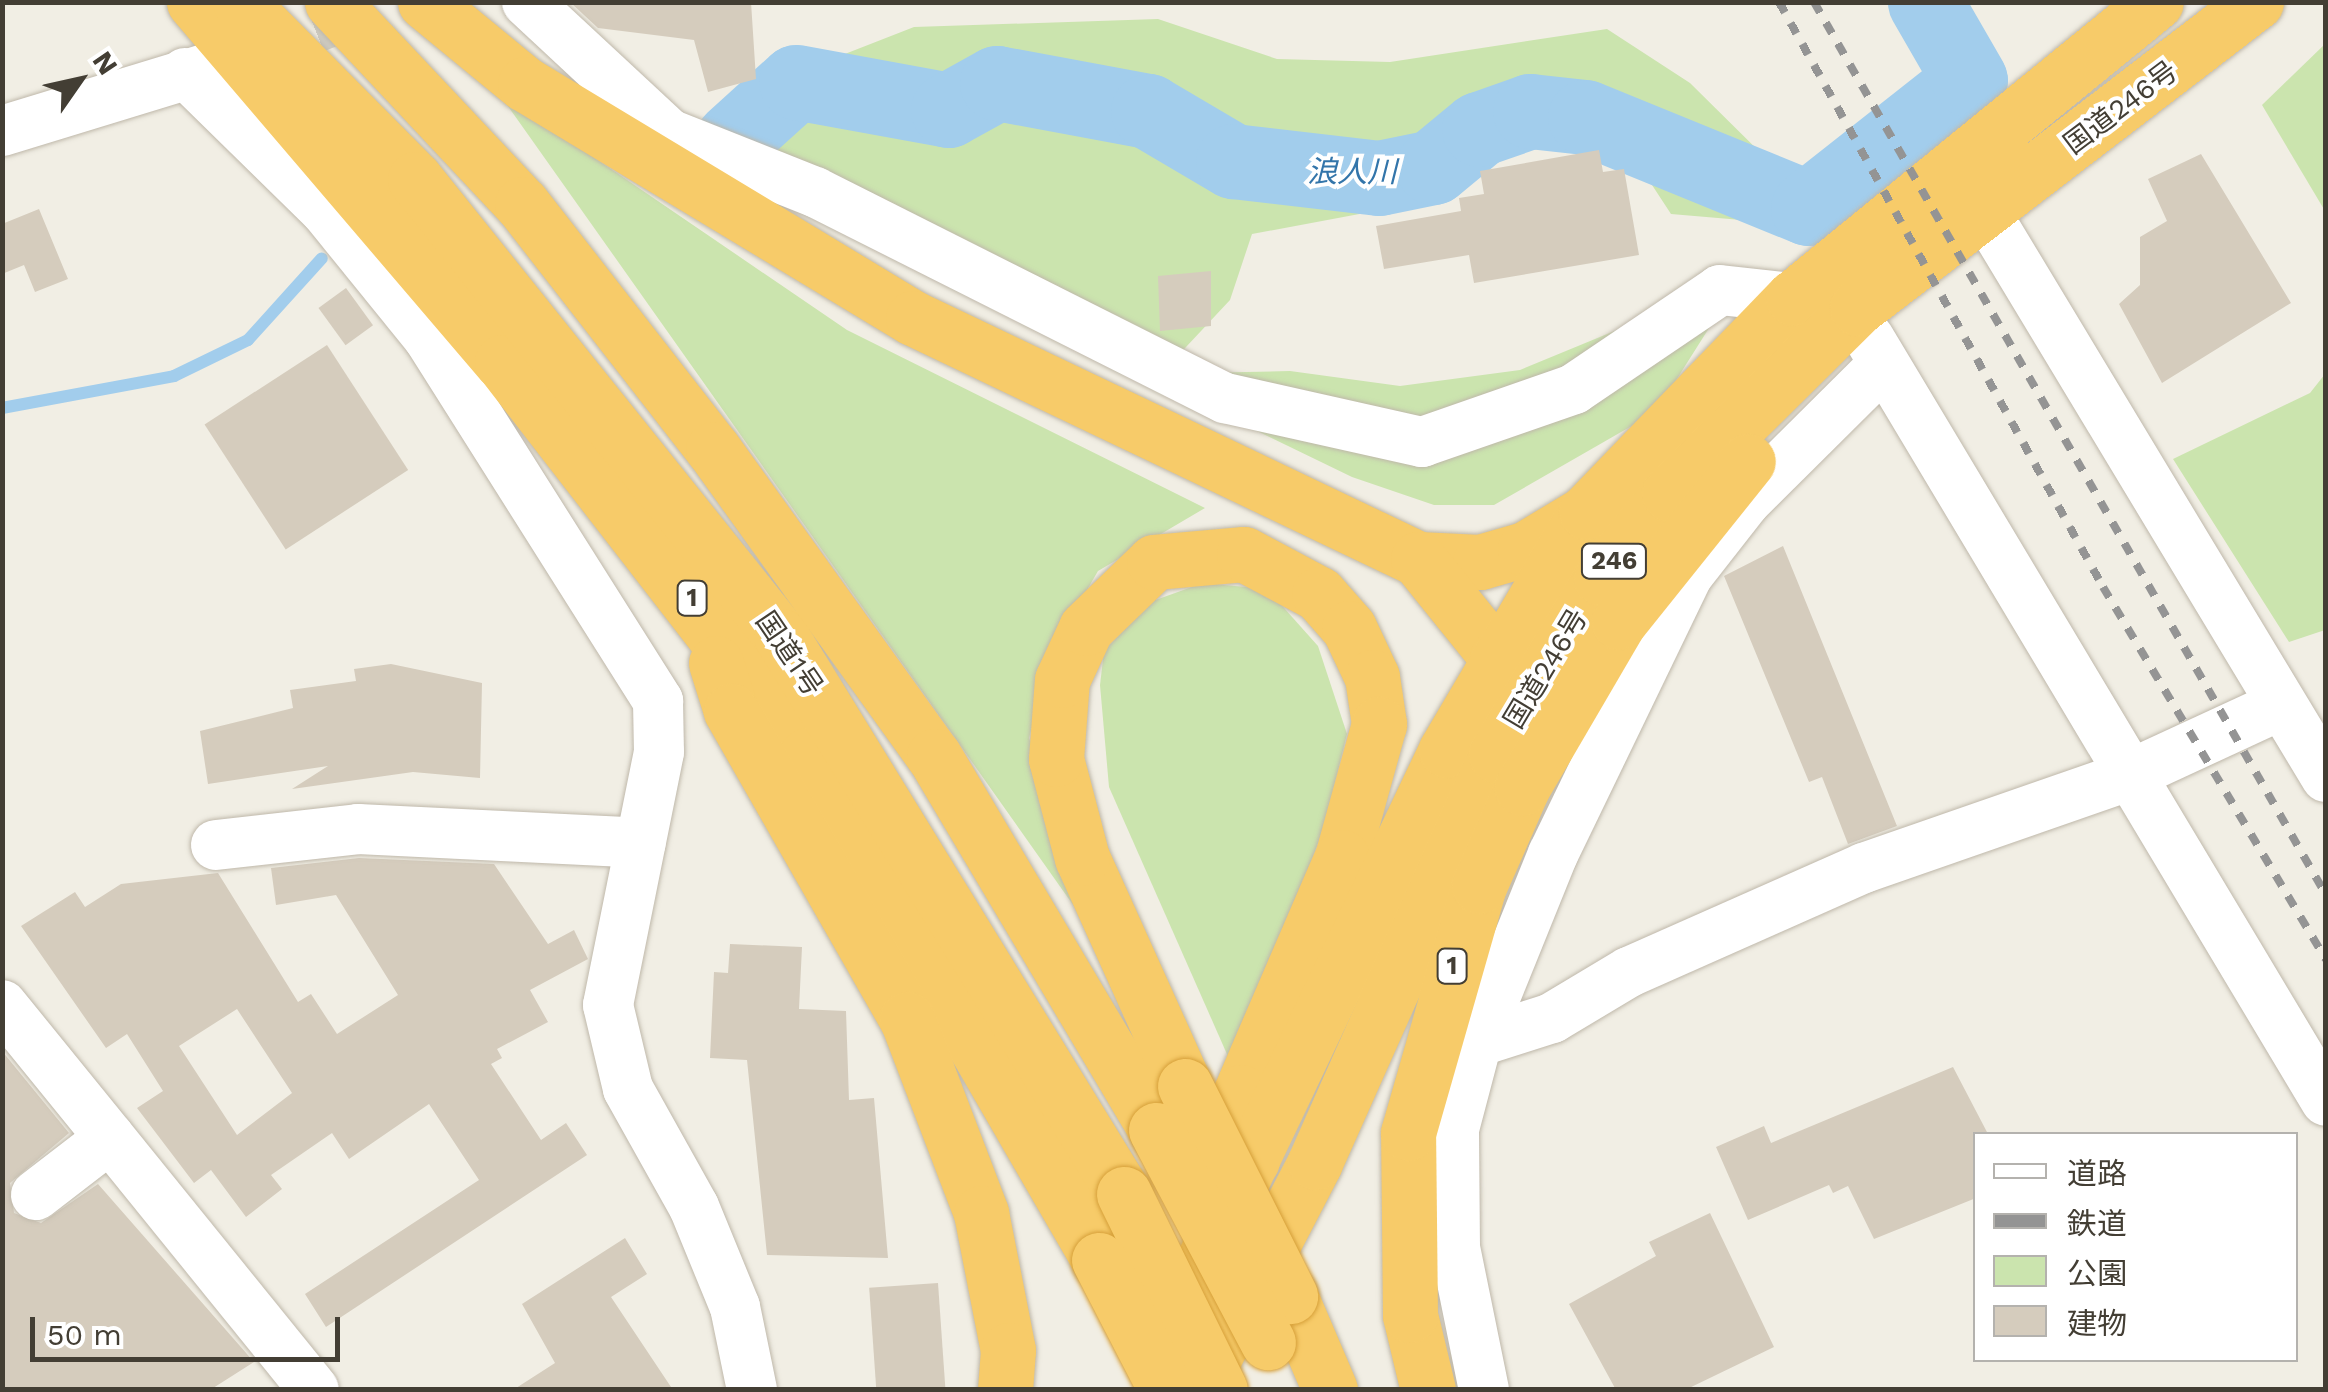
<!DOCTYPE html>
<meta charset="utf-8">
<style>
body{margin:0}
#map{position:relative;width:2328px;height:1392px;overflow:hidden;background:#f1eee4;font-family:"Work Sans","Noto Sans JP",sans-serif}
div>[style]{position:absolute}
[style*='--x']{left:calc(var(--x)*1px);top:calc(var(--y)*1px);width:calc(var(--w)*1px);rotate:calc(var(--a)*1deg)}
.green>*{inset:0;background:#cbe4ae}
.stream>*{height:12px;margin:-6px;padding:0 6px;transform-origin:6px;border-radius:6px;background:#a2cdec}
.river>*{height:75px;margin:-37.5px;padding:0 37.5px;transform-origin:37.5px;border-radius:37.5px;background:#a2cdec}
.building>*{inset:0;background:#d5ccbd;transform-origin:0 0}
.minor-tunnel>*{height:50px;margin-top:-25px;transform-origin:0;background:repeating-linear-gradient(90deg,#cecbc1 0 50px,transparent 0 75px)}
.roads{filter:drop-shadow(0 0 2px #bfb8aa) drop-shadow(0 0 2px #bfb8aa)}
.minor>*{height:50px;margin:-25px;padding:0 25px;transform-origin:25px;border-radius:25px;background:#fff}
.highway>*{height:55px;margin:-27.5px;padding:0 27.5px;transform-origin:27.5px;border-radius:27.5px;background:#f7cb69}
.rail>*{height:8px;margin-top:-4px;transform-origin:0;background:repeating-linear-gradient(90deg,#949494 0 12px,transparent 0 24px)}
.bridges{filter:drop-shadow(0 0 2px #d6a03a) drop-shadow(0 0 2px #d6a03a)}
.highway-bridge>*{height:55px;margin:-27.5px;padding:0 27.5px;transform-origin:27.5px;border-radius:27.5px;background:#f7cb69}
span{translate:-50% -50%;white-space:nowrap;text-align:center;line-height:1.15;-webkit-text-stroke:8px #fff;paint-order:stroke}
.shield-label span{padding:2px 8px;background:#fff;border:2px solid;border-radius:8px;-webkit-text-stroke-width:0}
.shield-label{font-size:25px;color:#433e34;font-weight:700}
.street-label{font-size:28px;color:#433e34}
.water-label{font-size:30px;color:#3375aa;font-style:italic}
.frame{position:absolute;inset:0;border:5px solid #433e34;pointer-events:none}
.legend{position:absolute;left:1973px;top:1132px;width:325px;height:230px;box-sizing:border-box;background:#fff;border:2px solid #b4b2ae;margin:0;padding:12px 18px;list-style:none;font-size:30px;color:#433e34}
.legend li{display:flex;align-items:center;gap:20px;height:50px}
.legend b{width:50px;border:2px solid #b4b2ae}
.north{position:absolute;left:30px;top:30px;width:100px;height:100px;-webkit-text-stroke:8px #fff;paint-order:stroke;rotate:56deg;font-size:28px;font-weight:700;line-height:40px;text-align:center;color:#433e34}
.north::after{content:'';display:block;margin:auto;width:35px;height:45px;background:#433e34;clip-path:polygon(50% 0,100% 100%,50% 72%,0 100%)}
.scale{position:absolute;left:30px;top:1317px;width:310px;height:45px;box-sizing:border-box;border:5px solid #433e34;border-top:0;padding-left:12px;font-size:30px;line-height:35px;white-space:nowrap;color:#433e34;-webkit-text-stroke:8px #fff;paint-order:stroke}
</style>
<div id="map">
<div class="green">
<i style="clip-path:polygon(1158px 19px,1277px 59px,1390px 62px,1607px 29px,1690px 83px,1792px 184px,1802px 213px,1765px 222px,1671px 214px,1635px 159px,1570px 137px,1449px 154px,1434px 200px,1252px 234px,1230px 300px,1172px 362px,754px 149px,809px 68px,914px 27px)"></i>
<i style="clip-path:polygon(2325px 44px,2325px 211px,2262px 105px)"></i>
<i style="clip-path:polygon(498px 92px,847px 330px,1205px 508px,1098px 571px,1052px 650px,1029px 738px,1100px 943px)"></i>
<i style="clip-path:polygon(1663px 311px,1716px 317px,1656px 412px,1494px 505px,1434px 505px,1352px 477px,1214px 410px,1194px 373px,1290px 371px,1400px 386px,1520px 370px)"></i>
<i style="clip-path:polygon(2325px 374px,2325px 630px,2289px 642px,2173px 459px,2310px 393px)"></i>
<i style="clip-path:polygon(1203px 583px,1267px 589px,1318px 646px,1347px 734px,1324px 827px,1234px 1070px,1109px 787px,1100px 685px,1104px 651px,1150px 602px)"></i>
</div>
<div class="stream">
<i style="--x:2;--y:408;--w:175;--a:-10.5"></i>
<i style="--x:174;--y:376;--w:82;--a:-25.9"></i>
<i style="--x:248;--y:340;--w:110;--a:-47.9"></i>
</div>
<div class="river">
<i style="--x:732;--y:140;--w:86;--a:-42.2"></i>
<i style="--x:796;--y:82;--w:155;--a:10.4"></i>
<i style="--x:948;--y:110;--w:56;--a:-28.9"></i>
<i style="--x:997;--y:83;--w:154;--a:10.5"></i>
<i style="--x:1148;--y:111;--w:99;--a:30.5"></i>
<i style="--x:1233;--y:161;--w:147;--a:6.6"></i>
<i style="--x:1379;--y:178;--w:55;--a:-11.5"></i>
<i style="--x:1433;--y:167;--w:60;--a:-39.6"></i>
<i style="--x:1479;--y:129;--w:54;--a:-19.4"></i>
<i style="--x:1530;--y:111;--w:55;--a:6.2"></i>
<i style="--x:1585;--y:117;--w:241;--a:22.2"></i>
<i style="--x:1808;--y:208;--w:206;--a:-38.3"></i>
<i style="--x:1970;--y:80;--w:90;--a:-120"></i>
</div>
<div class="building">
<i style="clip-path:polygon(570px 2px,751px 2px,756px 79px,708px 92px,694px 40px,598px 28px)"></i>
<i style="clip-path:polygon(1599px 150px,1603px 172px,1624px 169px,1639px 255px,1474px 283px,1469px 255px,1384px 269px,1376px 226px,1461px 211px,1459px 198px,1484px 194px,1480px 171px)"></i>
<i style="clip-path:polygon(2201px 154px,2291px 303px,2162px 383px,2119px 304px,2140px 285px,2140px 237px,2167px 221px,2148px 179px)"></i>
<i style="clip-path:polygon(39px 209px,68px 279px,35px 292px,24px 265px,2px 274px,2px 224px)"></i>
<i style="clip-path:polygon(1211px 271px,1211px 326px,1160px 331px,1158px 276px)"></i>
<i style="left:346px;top:288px;width:46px;height:34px;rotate:54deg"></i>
<i style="left:327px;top:345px;width:149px;height:146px;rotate:57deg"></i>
<i style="clip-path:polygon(1783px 546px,1897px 826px,1848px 844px,1822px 777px,1809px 782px,1724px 576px)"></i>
<i style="clip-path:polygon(391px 664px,482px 683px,480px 778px,413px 772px,292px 789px,328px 766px,208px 784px,200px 731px,293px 708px,290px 690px,356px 681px,354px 669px)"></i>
<i style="clip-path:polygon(evenodd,359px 858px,494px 864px,548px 944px,574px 930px,588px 959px,530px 990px,548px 1022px,497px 1049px,502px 1058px,491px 1064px,541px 1140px,566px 1123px,587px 1155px,326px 1327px,305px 1294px,479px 1180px,429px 1104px,349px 1159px,332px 1133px,271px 1175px,282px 1189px,246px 1217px,211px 1170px,194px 1183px,137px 1108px,163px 1091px,127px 1034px,106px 1048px,21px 926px,75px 892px,85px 907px,121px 884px,218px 873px,298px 1002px,311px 994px,337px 1034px,398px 995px,336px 895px,276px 905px,271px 868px,359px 858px,237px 1009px,292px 1093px,237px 1135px,179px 1046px,237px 1009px)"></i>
<i style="clip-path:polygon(730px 944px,802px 947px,799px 1009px,846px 1011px,849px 1100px,874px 1098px,888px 1258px,767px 1255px,747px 1060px,710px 1058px,714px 972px,728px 973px)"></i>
<i style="clip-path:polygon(2px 1051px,69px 1133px,10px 1183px,14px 1213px,41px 1223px,98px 1184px,254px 1362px,210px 1390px,2px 1390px)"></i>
<i style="clip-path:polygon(1953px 1067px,1988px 1134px,1976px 1134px,1976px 1198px,1874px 1239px,1848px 1186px,1833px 1193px,1829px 1185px,1748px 1220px,1716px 1147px,1764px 1126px,1771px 1143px)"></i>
<i style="clip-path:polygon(1710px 1213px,1774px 1347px,1685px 1390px,1616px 1390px,1569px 1304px,1656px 1256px,1649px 1242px)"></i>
<i style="clip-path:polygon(625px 1238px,647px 1274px,611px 1297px,673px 1390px,513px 1390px,555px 1363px,522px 1304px)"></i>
<i style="left:938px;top:1283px;width:107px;height:69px;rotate:86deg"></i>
</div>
<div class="minor-tunnel">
<i style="--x:245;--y:56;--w:145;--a:-21.8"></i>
</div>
<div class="roads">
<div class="minor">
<i style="--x:527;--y:2;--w:194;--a:42.9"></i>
<i style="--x:669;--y:134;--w:157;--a:21.7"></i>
<i style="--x:815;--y:192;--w:459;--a:26.7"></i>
<i style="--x:1225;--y:398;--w:202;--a:12.6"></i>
<i style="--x:1422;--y:442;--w:161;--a:-19.2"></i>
<i style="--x:1574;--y:389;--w:176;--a:-34.1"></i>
<i style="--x:1720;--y:290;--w:73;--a:6.3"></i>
<i style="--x:185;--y:73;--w:196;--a:44.4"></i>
<i style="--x:325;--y:210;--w:164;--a:51"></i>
<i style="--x:428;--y:337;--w:431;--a:57.7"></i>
<i style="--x:658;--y:701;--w:51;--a:88.9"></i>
<i style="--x:659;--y:752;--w:258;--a:101.4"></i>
<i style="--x:608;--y:1005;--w:86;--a:76.6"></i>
<i style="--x:628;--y:1089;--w:135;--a:60.8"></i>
<i style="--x:694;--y:1207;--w:108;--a:67.7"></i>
<i style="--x:735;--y:1307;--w:85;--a:78.4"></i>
<i style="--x:2;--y:131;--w:222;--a:-17"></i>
<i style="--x:1985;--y:212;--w:660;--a:58.89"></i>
<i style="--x:1869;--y:338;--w:889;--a:59.08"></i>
<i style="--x:216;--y:845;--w:143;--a:-6.4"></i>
<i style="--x:358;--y:829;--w:283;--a:2.8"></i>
<i style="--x:2;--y:1005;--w:171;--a:50.9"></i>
<i style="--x:1477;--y:1042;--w:79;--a:-17.7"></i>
<i style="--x:1552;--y:1018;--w:90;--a:-30.9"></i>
<i style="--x:1629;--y:972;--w:257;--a:-23.9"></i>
<i style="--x:1864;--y:868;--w:276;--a:-19.2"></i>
<i style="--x:2125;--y:777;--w:172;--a:-24.8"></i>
<i style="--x:36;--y:1195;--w:93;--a:-37.6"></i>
<i style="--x:110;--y:1138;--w:324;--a:51"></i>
<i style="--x:1484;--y:1390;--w:145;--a:-101.5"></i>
<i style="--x:1455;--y:1248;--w:119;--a:-90.5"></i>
<i style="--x:1454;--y:1129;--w:90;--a:-75.2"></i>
<i style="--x:1477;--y:1042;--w:203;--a:-68"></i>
<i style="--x:1553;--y:854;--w:310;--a:-64.2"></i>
<i style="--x:1688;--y:575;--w:93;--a:-52"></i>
<i style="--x:1745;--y:502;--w:192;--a:-44.8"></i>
</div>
<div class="highway">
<i style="--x:194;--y:2;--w:474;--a:49.5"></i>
<i style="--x:502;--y:362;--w:497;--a:52.2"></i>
<i style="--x:807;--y:755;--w:583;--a:59.96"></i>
<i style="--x:240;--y:2;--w:249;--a:45.3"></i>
<i style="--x:415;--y:179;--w:585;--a:51.31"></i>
<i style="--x:781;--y:636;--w:655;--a:58.42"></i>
<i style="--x:332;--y:2;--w:277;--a:46.8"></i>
<i style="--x:522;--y:204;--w:311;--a:52.1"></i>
<i style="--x:713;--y:449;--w:378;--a:54.3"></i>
<i style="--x:934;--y:756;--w:435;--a:59.3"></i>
<i style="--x:425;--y:2;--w:129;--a:39.4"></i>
<i style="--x:525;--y:84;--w:453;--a:31.1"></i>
<i style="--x:913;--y:318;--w:560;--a:25.51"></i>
<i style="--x:1418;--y:559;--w:62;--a:2.8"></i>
<i style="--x:1480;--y:562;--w:47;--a:-16.1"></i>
<i style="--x:1525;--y:549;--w:66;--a:-30.8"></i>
<i style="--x:1418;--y:559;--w:126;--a:51.1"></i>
<i style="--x:1497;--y:657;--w:31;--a:92"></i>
<i style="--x:716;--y:663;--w:50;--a:72.6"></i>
<i style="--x:731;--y:711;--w:355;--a:60.3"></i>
<i style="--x:907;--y:1019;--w:208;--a:69.1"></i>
<i style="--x:981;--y:1213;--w:140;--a:78.9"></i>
<i style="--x:1008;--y:1350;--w:40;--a:94.3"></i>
<i style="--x:1185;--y:1086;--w:250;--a:-114.3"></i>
<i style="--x:1082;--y:858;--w:102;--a:-104.7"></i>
<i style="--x:1056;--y:759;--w:79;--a:-85.7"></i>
<i style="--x:1062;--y:680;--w:57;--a:-65.2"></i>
<i style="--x:1086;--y:628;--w:95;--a:-44.1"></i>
<i style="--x:1154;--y:562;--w:90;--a:-5.1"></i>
<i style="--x:1244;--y:554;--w:85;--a:28.1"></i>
<i style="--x:1319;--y:594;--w:45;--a:48.6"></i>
<i style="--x:1349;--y:628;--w:54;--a:64.9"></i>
<i style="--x:1372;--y:677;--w:48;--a:81.5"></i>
<i style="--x:1379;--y:724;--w:138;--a:105.5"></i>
<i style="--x:1342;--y:857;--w:256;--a:113.3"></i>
<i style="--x:1241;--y:1092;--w:69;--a:80.8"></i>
<i style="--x:1290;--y:1296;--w:102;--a:66.9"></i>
<i style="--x:1163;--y:1346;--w:660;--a:-64.6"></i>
<i style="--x:1446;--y:750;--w:276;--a:-59.5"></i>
<i style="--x:1586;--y:512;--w:298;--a:-46"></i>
<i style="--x:1793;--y:298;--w:468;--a:-39.2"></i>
<i style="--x:1197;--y:1390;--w:257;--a:-62.6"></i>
<i style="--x:1315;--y:1162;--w:445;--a:-66"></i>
<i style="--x:1496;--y:755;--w:206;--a:-59.3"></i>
<i style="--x:1601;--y:578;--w:108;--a:-51"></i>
<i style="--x:1669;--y:494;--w:264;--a:-44.7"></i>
<i style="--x:1857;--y:308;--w:503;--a:-37.49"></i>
<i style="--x:1428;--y:1390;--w:77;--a:-103.5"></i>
<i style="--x:1410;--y:1315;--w:182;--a:-90.6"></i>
<i style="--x:1408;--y:1133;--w:257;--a:-74"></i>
<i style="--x:1479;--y:886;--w:107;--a:-66.3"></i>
<i style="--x:1522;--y:788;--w:192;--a:-59.7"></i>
<i style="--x:1619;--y:622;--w:206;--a:-51.3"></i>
</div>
</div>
<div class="rail">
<i style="--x:1779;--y:2;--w:669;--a:61.02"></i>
<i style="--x:2103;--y:587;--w:434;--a:59.1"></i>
<i style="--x:1814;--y:2;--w:1029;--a:60.17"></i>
</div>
<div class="bridges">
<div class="highway-bridge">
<i style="--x:1185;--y:1086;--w:235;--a:63.4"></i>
<i style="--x:1156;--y:1130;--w:240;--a:62.2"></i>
<i style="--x:1124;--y:1194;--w:218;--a:63.9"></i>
<i style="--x:1099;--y:1260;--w:146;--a:62.7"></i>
</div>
</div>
<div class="shield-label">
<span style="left:1614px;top:561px">246</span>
<span style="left:692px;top:598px">1</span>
<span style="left:1452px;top:966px">1</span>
</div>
<div class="street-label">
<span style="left:2121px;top:108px;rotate:-37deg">国道246号</span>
<span style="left:789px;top:654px;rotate:56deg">国道1号</span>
<span style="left:1546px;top:669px;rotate:-59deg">国道246号</span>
</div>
<div class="water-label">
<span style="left:1352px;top:172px">浪人川</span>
</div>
<div class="frame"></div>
<ul class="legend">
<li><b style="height:12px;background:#fff"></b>道路</li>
<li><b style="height:12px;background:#949494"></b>鉄道</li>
<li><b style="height:28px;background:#cbe4ae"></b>公園</li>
<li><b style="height:28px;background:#d5ccbd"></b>建物</li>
</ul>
<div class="north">N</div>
<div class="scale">50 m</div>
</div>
